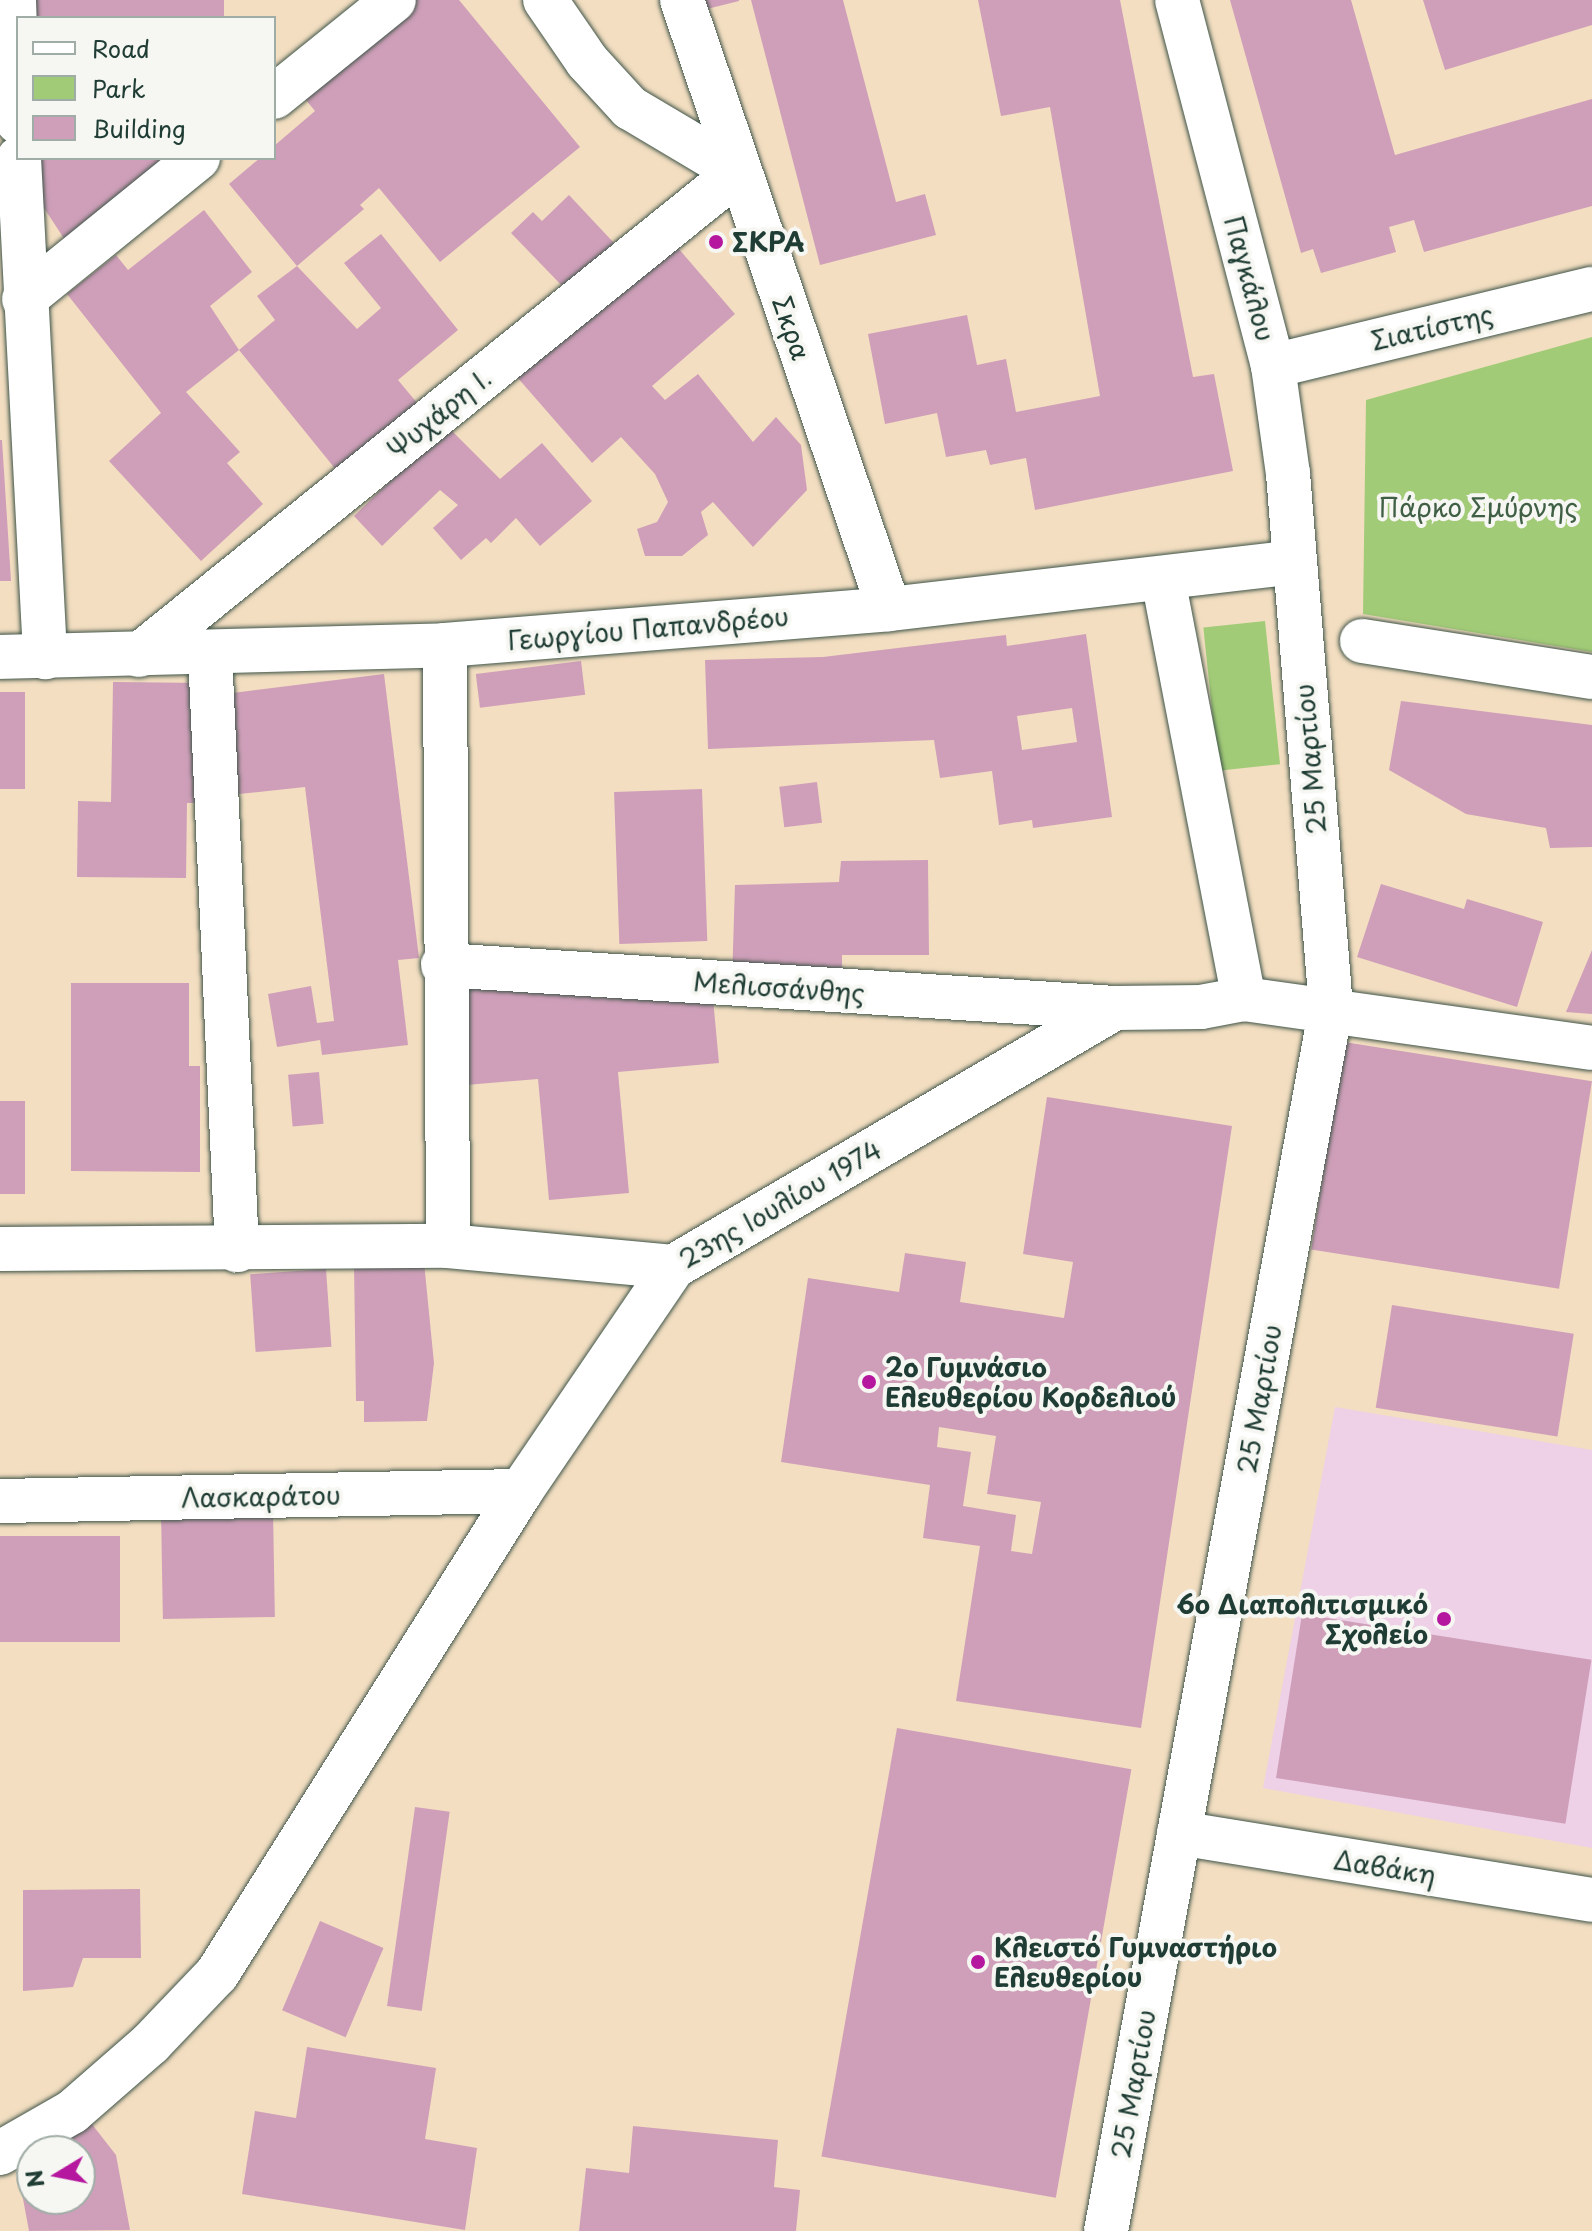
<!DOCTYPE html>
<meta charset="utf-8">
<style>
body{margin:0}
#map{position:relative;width:1592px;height:2231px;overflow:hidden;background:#f3dec1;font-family:"Playpen Sans",sans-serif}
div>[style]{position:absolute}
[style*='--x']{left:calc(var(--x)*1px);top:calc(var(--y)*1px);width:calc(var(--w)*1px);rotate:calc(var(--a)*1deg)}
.built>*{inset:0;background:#eed0e7}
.green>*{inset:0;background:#a2cb77;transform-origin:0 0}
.building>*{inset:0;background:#cf9fb9;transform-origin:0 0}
.roads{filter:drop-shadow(0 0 2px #3f5549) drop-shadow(0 0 2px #3f5549)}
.minor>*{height:44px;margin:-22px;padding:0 22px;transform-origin:22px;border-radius:22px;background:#fff}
.tertiary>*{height:44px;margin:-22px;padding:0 22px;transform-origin:22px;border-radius:22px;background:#fff}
.dots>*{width:22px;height:22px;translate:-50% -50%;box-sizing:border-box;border:4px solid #f6f6f2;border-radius:50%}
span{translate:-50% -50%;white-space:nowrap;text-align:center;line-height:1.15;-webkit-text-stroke:8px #f6f6f2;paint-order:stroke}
.poi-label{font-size:26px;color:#1f3d34;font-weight:700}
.left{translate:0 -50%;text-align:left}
.right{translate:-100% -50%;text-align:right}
.street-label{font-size:26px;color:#1f3d34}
.park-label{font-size:26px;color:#406045}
.legend{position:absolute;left:16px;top:16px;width:260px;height:144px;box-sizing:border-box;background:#f6f6f2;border:2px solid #a0aca6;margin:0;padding:10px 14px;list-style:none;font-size:24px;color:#1f3d34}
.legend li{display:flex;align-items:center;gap:16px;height:40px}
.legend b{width:40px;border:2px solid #a0aca6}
.north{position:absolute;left:16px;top:2135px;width:80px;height:80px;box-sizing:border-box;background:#f6f6f2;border:2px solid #a0aca6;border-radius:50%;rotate:260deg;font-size:22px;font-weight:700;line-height:32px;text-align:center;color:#1f3d34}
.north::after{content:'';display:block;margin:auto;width:28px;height:36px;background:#b5179e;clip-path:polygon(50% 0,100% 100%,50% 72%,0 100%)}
</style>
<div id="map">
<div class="built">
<i style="clip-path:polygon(1335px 1407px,1592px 1450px,1592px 1848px,1263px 1788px)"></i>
</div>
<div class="green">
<i style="clip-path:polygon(1592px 337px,1592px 652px,1363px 614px,1366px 400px)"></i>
<i style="left:1265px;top:621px;width:144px;height:62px;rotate:84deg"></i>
</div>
<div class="building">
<i style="left:23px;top:0;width:201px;height:18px"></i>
<i style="clip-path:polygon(414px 0,459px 0,580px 147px,440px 262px,379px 188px,360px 205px,364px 209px,297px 266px,229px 184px,260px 158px,274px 158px,274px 146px,315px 111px,301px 94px)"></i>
<i style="clip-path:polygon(700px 0,739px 0,739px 1px,703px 10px)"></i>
<i style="clip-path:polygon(751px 0,843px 0,896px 202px,925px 194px,936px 235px,820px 265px)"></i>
<i style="clip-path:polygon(978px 0,1120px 0,1193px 377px,1214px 374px,1233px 471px,1035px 510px,1026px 458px,990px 465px,986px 450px,946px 457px,937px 413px,885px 424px,868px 334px,967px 315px,977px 365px,1006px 359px,1016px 412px,1100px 396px,1050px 107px,1001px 116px)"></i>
<i style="clip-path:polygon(1230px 0,1351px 0,1395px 155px,1592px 99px,1592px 206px,1424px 252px,1414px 220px,1389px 227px,1396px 252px,1321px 273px,1313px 249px,1301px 253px)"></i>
<i style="clip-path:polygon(1423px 0,1592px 0,1592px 25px,1445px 70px)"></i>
<i style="clip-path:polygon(26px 158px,173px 158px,65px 240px,23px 176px)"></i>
<i style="clip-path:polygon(569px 195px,614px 243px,567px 291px,511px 233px,533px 212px,542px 221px)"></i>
<i style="clip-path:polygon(204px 210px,252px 272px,210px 306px,239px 350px,275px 320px,257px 296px,297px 266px,357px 329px,381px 308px,344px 263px,381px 234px,458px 330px,398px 380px,418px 404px,337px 471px,239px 350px,186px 392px,240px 452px,227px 463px,263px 504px,201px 561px,109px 461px,161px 413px,67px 294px,116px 255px,128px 270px)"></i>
<i style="clip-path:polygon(665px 233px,735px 314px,652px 386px,665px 400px,698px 374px,753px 442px,776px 417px,801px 445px,807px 490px,753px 547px,713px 502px,701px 512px,708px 535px,682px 556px,645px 556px,637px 529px,657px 522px,668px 502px,655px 474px,621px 437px,592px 463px,510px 369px)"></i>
<i style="clip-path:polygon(447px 426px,500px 479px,542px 443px,592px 501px,540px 546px,516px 518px,491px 543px,486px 538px,461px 560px,433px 528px,458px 505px,440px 490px,382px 546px,354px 516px)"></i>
<i style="clip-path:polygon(0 440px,2px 440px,11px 581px,0 581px)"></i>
<i style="clip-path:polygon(evenodd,1086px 634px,1112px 817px,1033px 828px,1032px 820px,999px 825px,992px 771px,940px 778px,934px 740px,708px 749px,705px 660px,823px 657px,1006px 635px,1007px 646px,1086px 634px,1072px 708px,1077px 742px,1022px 750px,1017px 716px,1072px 708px)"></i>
<i style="left:581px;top:661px;width:34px;height:106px;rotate:83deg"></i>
<i style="clip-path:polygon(384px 674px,419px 958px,398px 960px,408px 1045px,322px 1055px,320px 1040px,277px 1047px,268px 994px,311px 986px,317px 1023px,334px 1021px,305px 787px,230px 795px,217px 695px)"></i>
<i style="clip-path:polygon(113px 682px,207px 683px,205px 803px,187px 803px,186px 878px,77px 877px,78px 801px,111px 802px)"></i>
<i style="left:0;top:692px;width:25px;height:97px"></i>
<i style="clip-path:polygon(1401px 701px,1592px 725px,1592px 847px,1550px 848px,1546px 828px,1466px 814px,1389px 770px)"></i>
<i style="left:817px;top:782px;width:41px;height:38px;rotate:83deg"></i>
<i style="left:702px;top:789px;width:152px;height:88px;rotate:88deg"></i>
<i style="clip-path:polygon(928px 860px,929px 955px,842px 955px,842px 977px,732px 980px,735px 885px,839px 882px,841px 861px)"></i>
<i style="clip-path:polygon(1381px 884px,1464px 909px,1467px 899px,1543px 922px,1517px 1007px,1357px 957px)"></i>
<i style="clip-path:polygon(1592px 950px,1592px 1014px,1566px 1012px)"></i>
<i style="clip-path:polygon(593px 976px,595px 998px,712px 988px,719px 1063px,618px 1072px,629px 1193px,549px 1200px,538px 1079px,466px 1085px,457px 988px)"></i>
<i style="clip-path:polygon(71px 983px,189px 983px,189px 1066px,200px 1066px,200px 1172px,71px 1171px)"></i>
<i style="left:1344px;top:1042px;width:251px;height:210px;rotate:9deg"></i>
<i style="left:319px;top:1072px;width:52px;height:31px;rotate:85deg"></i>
<i style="clip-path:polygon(evenodd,1047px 1097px,1232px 1126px,1141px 1728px,956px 1701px,980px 1546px,923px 1538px,930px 1485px,781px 1462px,808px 1278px,899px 1292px,905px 1253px,966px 1262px,960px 1302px,1064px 1318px,1073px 1262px,1023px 1254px,1047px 1097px,939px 1427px,996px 1436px,987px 1494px,1041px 1502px,1032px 1554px,1011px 1551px,1016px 1515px,963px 1506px,971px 1452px,937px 1447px,939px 1427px)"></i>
<i style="left:0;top:1101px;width:25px;height:93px"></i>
<i style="clip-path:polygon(424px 1262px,434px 1363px,427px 1421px,364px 1422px,364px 1401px,356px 1401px,354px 1264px)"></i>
<i style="left:326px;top:1269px;width:78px;height:76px;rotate:86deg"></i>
<i style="left:1392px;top:1305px;width:184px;height:104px;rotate:9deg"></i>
<i style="left:273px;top:1510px;width:107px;height:112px;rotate:89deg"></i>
<i style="left:0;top:1536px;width:120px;height:106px"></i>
<i style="left:1302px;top:1614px;width:293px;height:166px;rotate:9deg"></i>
<i style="left:897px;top:1728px;width:238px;height:435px;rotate:10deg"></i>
<i style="left:415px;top:1807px;width:35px;height:201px;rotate:8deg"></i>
<i style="clip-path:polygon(140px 1889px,141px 1958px,83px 1958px,73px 1987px,23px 1991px,23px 1890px)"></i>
<i style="left:320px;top:1921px;width:69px;height:97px;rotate:23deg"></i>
<i style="clip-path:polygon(307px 2047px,436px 2068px,425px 2139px,477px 2148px,465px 2230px,242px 2194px,255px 2111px,296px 2118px)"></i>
<i style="clip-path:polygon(91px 2123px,116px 2155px,130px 2230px,29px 2231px,18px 2172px,32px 2163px,32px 2199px,80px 2199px,80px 2151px,49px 2151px)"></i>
<i style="clip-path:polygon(633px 2126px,778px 2140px,774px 2187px,800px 2190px,796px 2231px,579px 2231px,586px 2168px,629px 2173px)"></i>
</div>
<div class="roads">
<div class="minor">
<i style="--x:14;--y:0;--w:122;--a:88.1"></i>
<i style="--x:274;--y:97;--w:154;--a:-38.9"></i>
<i style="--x:19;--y:158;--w:500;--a:87"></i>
<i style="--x:24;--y:299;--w:224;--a:-39"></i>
<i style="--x:1362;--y:641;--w:233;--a:8.9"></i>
<i style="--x:445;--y:645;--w:601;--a:89.71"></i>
<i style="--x:210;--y:653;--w:598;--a:87.41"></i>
<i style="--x:139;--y:655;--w:769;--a:-38.88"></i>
<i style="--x:738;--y:172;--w:126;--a:-149.3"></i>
<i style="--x:630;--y:108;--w:64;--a:-132.5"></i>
<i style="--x:587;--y:61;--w:74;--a:-124.5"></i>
<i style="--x:443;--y:965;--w:673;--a:3.66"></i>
<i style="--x:0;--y:1501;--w:521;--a:-1.1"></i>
<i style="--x:1179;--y:1833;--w:418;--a:9.2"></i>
<i style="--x:0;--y:2153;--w:83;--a:-29.7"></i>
<i style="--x:72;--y:2112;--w:105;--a:-41.1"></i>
<i style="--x:151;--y:2043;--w:95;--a:-46.3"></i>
<i style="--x:217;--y:1974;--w:571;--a:-57.81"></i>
<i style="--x:521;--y:1491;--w:271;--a:-55.8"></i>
<i style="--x:1106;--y:2231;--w:1244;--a:-79.58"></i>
<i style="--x:1331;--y:1008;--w:536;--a:-94.6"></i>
<i style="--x:1288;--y:474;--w:109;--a:-97.9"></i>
<i style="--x:1273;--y:366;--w:378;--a:-104.7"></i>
</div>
<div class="tertiary">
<i style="--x:682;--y:0;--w:643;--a:71.23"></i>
<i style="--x:1273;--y:366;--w:328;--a:-13.6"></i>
<i style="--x:1163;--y:579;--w:428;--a:79.1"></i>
<i style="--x:0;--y:657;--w:445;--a:-1.5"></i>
<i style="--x:445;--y:645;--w:445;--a:-4.6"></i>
<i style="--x:889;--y:609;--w:408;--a:-6.6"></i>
<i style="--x:0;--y:1249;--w:448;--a:-0.4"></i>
<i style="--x:448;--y:1246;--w:226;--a:5.3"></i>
<i style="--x:673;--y:1267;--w:512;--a:-30.37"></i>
<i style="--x:1115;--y:1008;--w:86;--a:-0.7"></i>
<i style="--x:1201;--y:1007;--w:44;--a:-10.5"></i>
<i style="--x:1244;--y:999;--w:351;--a:8"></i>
</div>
</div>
<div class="dots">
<i style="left:716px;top:242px;background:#b5179e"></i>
<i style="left:869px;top:1382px;background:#b5179e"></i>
<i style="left:1444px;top:1619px;background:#b5179e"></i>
<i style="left:978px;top:1962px;background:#b5179e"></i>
</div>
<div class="poi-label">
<span class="left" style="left:732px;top:242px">ΣΚΡΑ</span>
<span class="left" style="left:885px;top:1382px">2ο Γυμνάσιο<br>Ελευθερίου Κορδελιού</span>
<span class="right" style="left:1428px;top:1619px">6ο Διαπολιτισμικό<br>Σχολείο</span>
<span class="left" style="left:994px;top:1962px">Κλειστό Γυμναστήριο<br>Ελευθερίου</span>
</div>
<div class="street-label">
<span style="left:1250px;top:278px;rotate:75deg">Παγκάλου</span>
<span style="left:1432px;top:327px;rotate:-13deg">Σιατίστης</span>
<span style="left:792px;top:328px;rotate:71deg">Σκρα</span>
<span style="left:439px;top:413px;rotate:-39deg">Ψυχάρη Ι.</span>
<span style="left:648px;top:628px;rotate:-5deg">Γεωργίου Παπανδρέου</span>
<span style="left:1310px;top:759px;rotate:-95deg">25 Μαρτίου</span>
<span style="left:779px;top:987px;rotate:4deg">Μελισσάνθης</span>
<span style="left:780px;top:1204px;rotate:-30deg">23ης Ιουλίου 1974</span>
<span style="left:1259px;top:1399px;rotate:-80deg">25 Μαρτίου</span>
<span style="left:261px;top:1496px;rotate:-1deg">Λασκαράτου</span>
<span style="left:1385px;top:1867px;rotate:9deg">Δαβάκη</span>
<span style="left:1133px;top:2084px;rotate:-80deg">25 Μαρτίου</span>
</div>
<div class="park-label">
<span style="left:1478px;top:507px">Πάρκο Σμύρνης</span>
</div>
<ul class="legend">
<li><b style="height:10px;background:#fff"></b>Road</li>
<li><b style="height:22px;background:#a2cb77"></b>Park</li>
<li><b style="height:22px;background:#cf9fb9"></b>Building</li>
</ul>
<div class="north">N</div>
</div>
